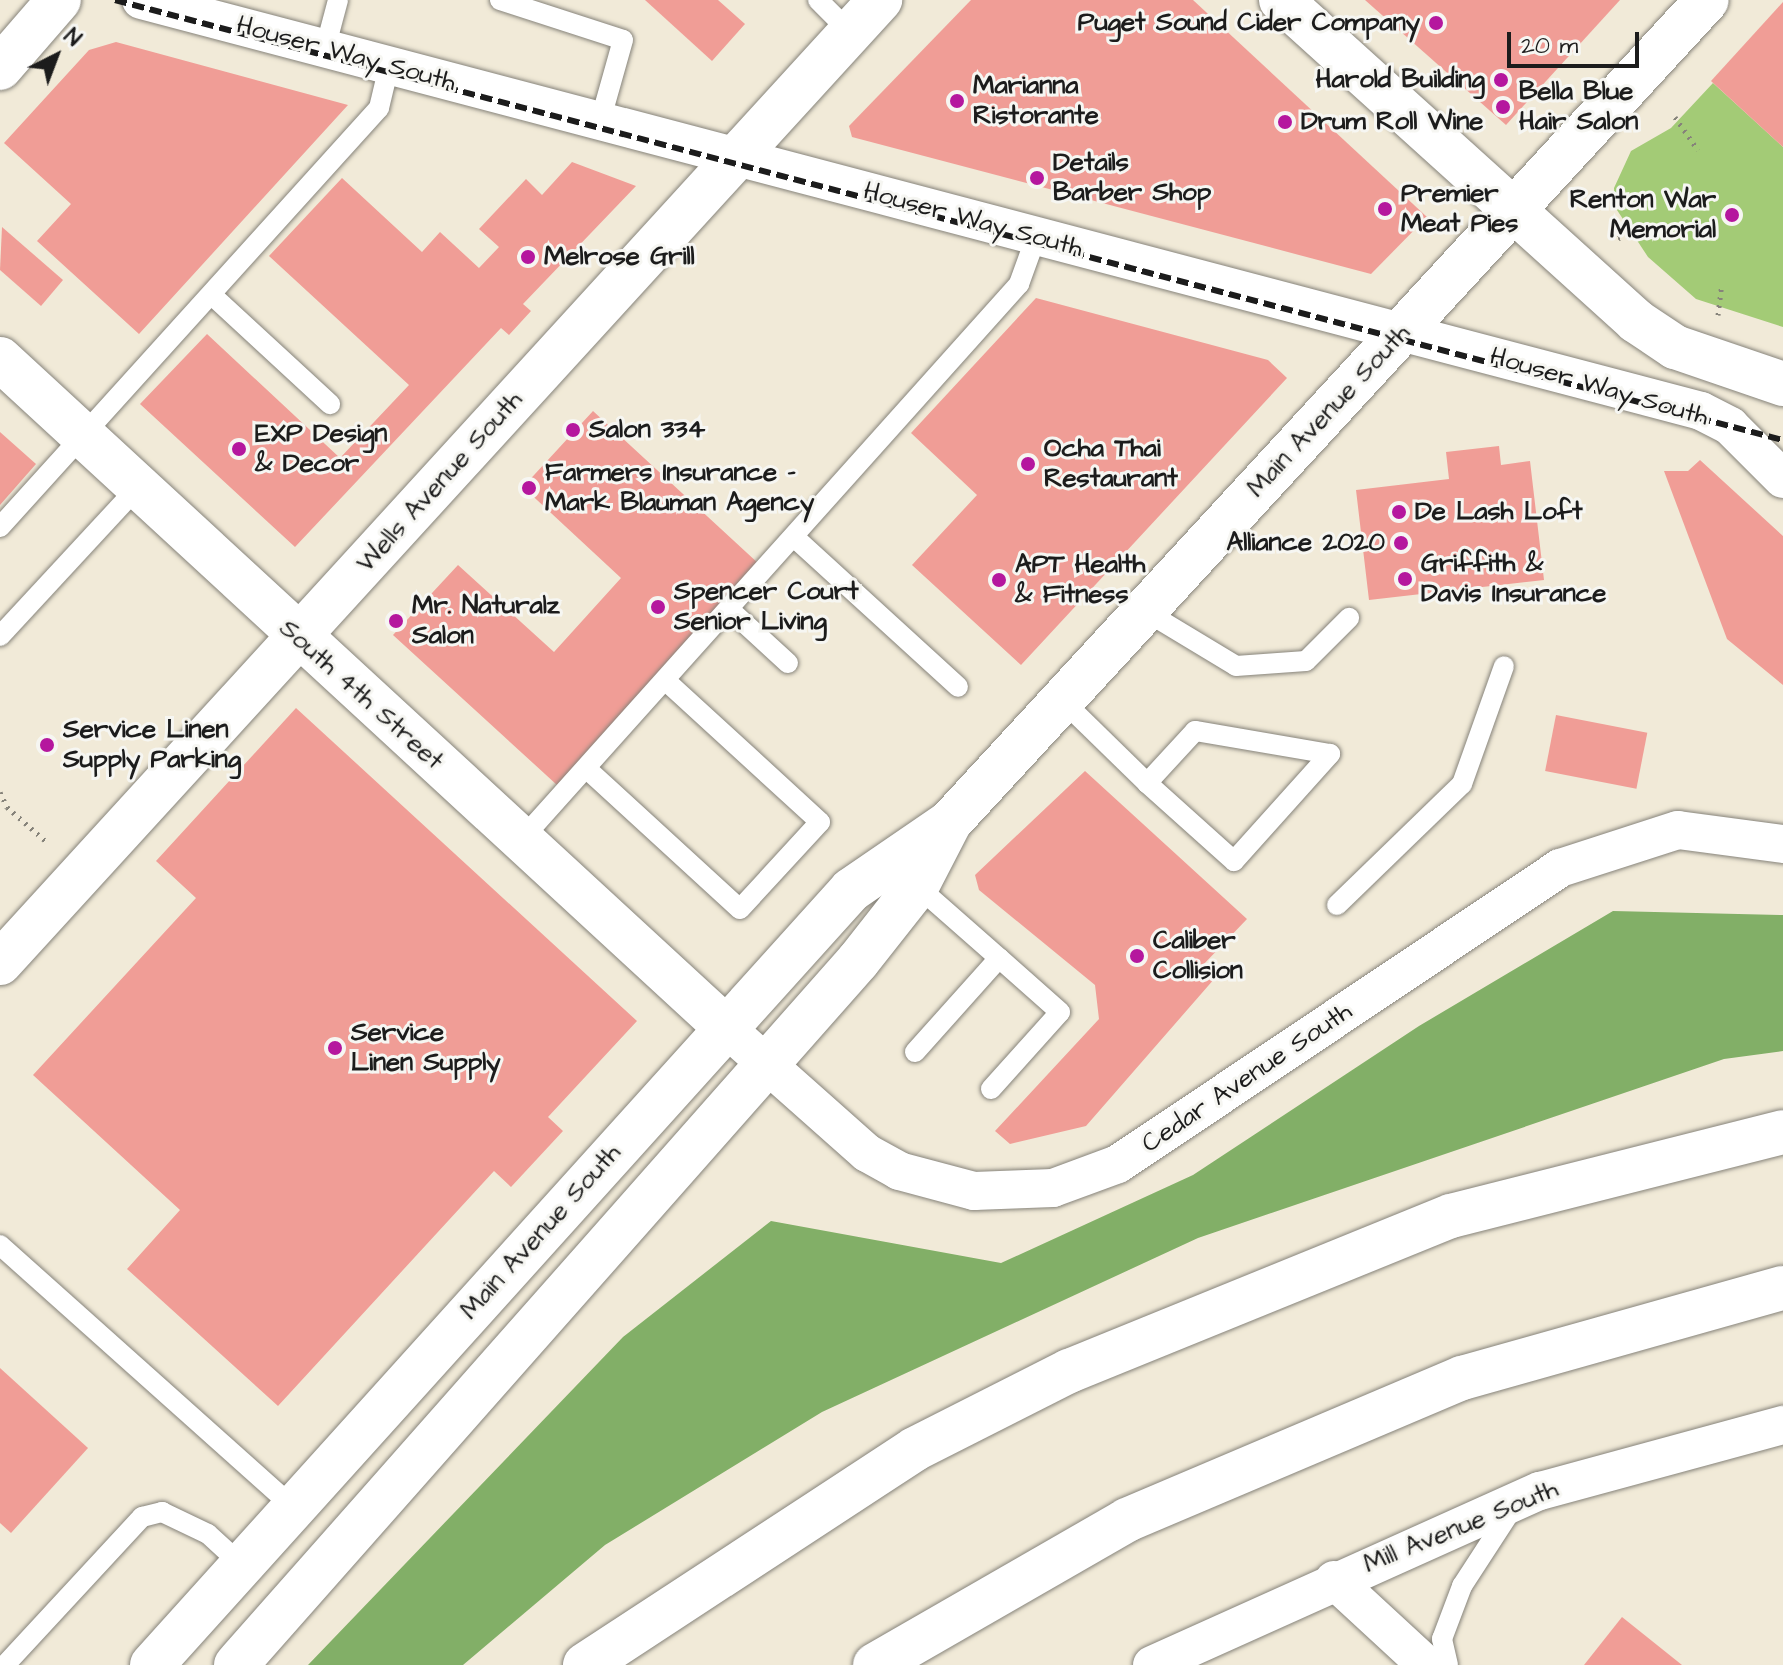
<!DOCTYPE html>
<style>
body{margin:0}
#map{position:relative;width:1783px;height:1665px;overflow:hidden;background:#f1ead8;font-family:"Architects Daughter",sans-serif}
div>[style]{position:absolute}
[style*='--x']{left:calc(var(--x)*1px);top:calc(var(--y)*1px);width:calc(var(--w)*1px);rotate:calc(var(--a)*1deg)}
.green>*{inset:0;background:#a3cb76}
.forest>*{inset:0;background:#82af67}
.building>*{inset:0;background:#f09d96;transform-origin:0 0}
.path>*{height:5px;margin-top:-2.5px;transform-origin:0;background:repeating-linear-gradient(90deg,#86837a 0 2px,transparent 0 8px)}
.roads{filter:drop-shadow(0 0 2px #86837a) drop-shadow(0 0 2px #86837a)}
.lane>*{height:20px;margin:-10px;padding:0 10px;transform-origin:10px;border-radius:10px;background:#fff}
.street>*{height:38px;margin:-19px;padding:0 19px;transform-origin:19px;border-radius:19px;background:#fff}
.secondary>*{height:44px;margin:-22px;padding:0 22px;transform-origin:22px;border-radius:22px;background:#fff}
.highway>*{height:44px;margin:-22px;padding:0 22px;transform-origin:22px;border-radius:22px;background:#fff}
.rail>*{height:6px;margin-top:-3px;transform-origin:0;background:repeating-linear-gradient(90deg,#1c1c1c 0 12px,transparent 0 18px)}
.dots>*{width:22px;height:22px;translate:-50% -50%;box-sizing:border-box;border:4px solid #f6f6f2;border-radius:50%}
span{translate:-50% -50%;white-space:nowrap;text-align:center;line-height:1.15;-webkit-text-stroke:6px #f6f6f2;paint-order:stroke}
.poi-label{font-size:26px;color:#1c1c1c;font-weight:700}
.right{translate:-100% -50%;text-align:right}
.left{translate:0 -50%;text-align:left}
.street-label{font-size:26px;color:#1c1c1c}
.north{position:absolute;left:16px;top:16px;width:80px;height:80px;-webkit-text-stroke:6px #f6f6f2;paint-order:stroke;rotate:42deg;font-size:22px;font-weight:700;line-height:32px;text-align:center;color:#1c1c1c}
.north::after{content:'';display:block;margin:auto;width:28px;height:36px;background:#1c1c1c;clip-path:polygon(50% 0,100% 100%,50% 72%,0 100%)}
.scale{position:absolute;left:1507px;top:32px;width:132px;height:36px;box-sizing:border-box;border:4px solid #1c1c1c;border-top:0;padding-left:10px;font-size:24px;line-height:28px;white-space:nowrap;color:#1c1c1c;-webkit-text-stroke:6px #f6f6f2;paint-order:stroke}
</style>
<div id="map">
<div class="green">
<i style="clip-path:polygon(1713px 83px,1783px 147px,1783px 327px,1696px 299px,1648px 257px,1615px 207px,1614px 188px,1631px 151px,1671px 128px)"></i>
</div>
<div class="forest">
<i style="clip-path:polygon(1613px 911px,1783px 915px,1783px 1051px,1724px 1059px,1198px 1238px,822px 1412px,605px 1545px,463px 1665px,308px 1665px,623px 1337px,771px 1221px,1001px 1263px,1193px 1175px,1419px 1026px)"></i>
</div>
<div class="building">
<i style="clip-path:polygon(645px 0,718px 0,745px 24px,712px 61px)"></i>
<i style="clip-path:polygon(971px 0,1193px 0,1427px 217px,1371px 274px,852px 137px,849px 126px)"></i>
<i style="clip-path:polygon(1365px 0,1620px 0,1506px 125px)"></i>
<i style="clip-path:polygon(1783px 2px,1783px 147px,1711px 81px)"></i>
<i style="clip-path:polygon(116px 42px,348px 105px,139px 334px,37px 241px,71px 204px,4px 143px,89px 50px)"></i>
<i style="clip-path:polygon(572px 162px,636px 186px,523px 304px,531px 311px,509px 335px,501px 328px,295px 547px,140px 404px,207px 334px,340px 458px,409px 385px,269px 256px,342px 178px,422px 252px,440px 232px,479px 268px,499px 247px,479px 229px,526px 179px,542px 195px)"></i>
<i style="clip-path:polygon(2px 227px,63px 280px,41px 306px,0 270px)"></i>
<i style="clip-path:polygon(1036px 298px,1268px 360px,1287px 378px,1021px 665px,912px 565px,977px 495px,911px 433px)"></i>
<i style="clip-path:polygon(593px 411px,759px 564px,557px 785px,393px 635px,458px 565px,554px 652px,621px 578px,523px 487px)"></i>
<i style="clip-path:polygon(0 432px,36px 464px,0 505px)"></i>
<i style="clip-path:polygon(1499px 446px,1501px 465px,1530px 461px,1544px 580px,1369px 600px,1356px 490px,1449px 479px,1446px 452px)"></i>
<i style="clip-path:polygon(1700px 460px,1783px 536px,1783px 685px,1727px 639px,1664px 471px,1688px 471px)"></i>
<i style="clip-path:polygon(296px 708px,637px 1021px,548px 1117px,563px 1131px,511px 1187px,494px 1171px,278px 1406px,127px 1269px,180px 1210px,33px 1075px,196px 898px,156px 861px)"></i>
<i style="left:1556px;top:715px;width:93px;height:57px;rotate:11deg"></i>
<i style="clip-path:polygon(1085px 771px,1247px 919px,1202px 966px,1215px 978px,1086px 1126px,1010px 1144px,995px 1131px,1099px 1019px,1095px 985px,979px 890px,975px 875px)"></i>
<i style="clip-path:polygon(0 1368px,88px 1448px,11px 1533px,0 1523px)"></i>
<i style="clip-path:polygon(1622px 1617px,1682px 1665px,1584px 1665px)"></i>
</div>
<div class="path">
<i style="--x:1675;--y:117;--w:40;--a:55.1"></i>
<i style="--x:1618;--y:238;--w:46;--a:-15.3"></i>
<i style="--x:1718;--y:315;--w:31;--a:-83"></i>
<i style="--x:0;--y:792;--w:17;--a:65"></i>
<i style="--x:7;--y:807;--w:55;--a:41.3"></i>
</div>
<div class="roads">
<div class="lane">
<i style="--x:500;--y:0;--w:129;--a:18"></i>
<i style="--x:623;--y:40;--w:85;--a:105.7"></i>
<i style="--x:818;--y:0;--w:45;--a:45"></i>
<i style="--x:325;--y:49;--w:51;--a:-75.1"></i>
<i style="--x:214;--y:297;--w:158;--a:42.7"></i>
<i style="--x:0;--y:527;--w:565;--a:-47.87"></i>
<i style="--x:379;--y:108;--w:43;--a:-76.6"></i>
<i style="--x:794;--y:537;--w:222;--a:42.4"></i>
<i style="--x:729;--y:609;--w:80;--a:42.5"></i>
<i style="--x:1145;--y:611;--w:106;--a:31.1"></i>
<i style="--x:1236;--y:666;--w:70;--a:-4.1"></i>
<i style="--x:1306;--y:661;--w:61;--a:-45"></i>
<i style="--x:0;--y:636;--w:202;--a:-47.2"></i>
<i style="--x:1062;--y:700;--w:119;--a:44.3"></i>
<i style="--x:1147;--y:783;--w:117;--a:41.9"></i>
<i style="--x:1234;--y:861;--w:144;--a:-48.1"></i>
<i style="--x:1330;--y:754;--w:137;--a:-170.3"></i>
<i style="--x:1195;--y:731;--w:71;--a:132.7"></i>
<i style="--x:587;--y:769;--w:207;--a:42.5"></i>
<i style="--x:740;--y:909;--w:118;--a:-47.4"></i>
<i style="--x:820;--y:822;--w:209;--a:-137.5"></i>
<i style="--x:520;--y:841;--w:748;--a:-48.14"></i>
<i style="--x:1019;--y:284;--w:50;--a:-70.1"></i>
<i style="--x:1337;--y:905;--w:174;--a:-44.1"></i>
<i style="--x:1462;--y:784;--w:125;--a:-70.4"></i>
<i style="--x:915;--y:1052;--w:126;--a:-48.2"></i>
<i style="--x:999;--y:958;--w:109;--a:-138.7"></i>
<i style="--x:991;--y:1089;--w:103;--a:-48.1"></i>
<i style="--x:1060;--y:1012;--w:81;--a:-138.5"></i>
<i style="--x:0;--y:1245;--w:396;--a:41.8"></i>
<i style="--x:5;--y:1665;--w:202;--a:-47.2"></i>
<i style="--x:142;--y:1517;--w:21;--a:-14"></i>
<i style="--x:162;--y:1512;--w:51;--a:25.6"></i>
<i style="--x:208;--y:1534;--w:49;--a:42.5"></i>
<i style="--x:1448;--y:1665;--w:27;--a:-103"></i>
<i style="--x:1442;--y:1639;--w:57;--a:-69.3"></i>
<i style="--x:1462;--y:1586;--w:88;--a:-57"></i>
</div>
<div class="street">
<i style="--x:141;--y:0;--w:1613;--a:14.76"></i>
<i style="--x:1701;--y:411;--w:33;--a:27"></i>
<i style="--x:1730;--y:426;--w:75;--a:45"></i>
<i style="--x:725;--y:1027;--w:190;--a:41.6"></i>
<i style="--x:867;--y:1153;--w:37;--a:29"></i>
<i style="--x:899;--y:1171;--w:78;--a:14.9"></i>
<i style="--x:974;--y:1191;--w:79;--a:-2.2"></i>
<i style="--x:1053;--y:1188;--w:69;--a:-20.3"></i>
<i style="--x:1118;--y:1164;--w:532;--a:-33.81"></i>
<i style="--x:1560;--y:868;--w:124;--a:-17.9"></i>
<i style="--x:1678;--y:830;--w:106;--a:7.6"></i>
<i style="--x:1334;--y:1580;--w:125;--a:42.7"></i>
<i style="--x:1152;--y:1665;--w:425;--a:-24.2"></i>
<i style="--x:1540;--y:1491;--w:252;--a:-15.2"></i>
</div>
<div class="secondary">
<i style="--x:1281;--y:0;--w:479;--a:42.1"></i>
<i style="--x:1636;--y:321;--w:47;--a:33.7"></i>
<i style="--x:1675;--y:347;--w:114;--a:18.9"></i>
<i style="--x:0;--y:68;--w:90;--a:-49.1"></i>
<i style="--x:0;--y:359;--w:986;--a:42.66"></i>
<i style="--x:0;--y:963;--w:1305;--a:-47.58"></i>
<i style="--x:152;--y:1665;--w:1044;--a:-47.95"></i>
<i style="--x:851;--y:890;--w:120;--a:-34.5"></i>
<i style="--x:236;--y:1665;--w:939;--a:-48.54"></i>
<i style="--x:858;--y:961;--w:95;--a:-51.8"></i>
<i style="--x:917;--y:886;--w:72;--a:-62.7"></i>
<i style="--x:950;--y:822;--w:1117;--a:-47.36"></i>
</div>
<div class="highway">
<i style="--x:585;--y:1665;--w:394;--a:-33.2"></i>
<i style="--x:915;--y:1449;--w:173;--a:-26.9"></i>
<i style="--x:1069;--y:1371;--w:412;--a:-22.1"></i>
<i style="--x:1451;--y:1216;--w:342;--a:-14.2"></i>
<i style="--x:875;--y:1665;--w:291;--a:-29.9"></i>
<i style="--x:1127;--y:1520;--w:364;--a:-23"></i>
<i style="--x:1462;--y:1378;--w:333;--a:-15.7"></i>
</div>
</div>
<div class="rail">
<i style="--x:115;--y:0;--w:1725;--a:14.78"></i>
</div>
<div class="dots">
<i style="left:1436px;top:23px;background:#b5179e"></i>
<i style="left:1501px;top:80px;background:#b5179e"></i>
<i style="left:957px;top:101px;background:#b5179e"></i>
<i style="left:1503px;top:107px;background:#b5179e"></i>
<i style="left:1285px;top:122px;background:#b5179e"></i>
<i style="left:1037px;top:178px;background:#b5179e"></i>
<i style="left:1385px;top:209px;background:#b5179e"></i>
<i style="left:1732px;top:215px;background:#b5179e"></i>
<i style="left:528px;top:257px;background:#b5179e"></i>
<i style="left:573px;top:430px;background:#b5179e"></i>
<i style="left:239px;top:449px;background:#b5179e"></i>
<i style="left:1028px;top:464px;background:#b5179e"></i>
<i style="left:529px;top:488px;background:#b5179e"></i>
<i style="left:1399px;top:512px;background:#b5179e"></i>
<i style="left:1401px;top:543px;background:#b5179e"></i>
<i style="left:1405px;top:579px;background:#b5179e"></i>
<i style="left:999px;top:580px;background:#b5179e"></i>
<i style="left:658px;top:607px;background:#b5179e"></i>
<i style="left:396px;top:621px;background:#b5179e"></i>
<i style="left:47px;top:745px;background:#b5179e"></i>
<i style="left:1137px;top:956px;background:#b5179e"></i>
<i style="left:335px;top:1048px;background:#b5179e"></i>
</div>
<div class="poi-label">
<span class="right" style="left:1420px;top:23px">Puget Sound Cider Company</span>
<span class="right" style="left:1485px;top:80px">Harold Building</span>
<span class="left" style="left:973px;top:101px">Marianna<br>Ristorante</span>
<span class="left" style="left:1519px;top:107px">Bella Blue<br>Hair Salon</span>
<span class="left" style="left:1301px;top:122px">Drum Roll Wine</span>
<span class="left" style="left:1053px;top:178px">Details<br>Barber Shop</span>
<span class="left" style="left:1401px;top:209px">Premier<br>Meat Pies</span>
<span class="right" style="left:1716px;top:215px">Renton War<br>Memorial</span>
<span class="left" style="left:544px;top:257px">Melrose Grill</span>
<span class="left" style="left:589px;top:430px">Salon 334</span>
<span class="left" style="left:255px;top:449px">EXP Design<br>&amp; Decor</span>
<span class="left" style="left:1044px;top:464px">Ocha Thai<br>Restaurant</span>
<span class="left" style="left:545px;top:488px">Farmers Insurance -<br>Mark Blauman Agency</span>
<span class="left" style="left:1415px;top:512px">De Lash Loft</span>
<span class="right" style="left:1385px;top:543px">Alliance 2020</span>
<span class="left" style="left:1421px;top:579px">Griffith &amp;<br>Davis Insurance</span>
<span class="left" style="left:1015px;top:580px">APT Health<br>&amp; Fitness</span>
<span class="left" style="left:674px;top:607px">Spencer Court<br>Senior Living</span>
<span class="left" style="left:412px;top:621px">Mr. Naturalz<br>Salon</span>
<span class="left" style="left:63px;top:745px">Service Linen<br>Supply Parking</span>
<span class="left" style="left:1153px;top:956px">Caliber<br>Collision</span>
<span class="left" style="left:351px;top:1048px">Service<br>Linen Supply</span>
</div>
<div class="street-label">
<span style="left:346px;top:54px;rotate:15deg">Houser Way South</span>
<span style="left:973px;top:220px;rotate:15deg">Houser Way South</span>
<span style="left:1599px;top:387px;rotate:16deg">Houser Way South</span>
<span style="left:1329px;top:411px;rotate:-47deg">Main Avenue South</span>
<span style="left:440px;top:482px;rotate:-48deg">Wells Avenue South</span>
<span style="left:361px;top:695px;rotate:42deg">South 4th Street</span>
<span style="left:1247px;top:1078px;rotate:-34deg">Cedar Avenue South</span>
<span style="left:541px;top:1232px;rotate:-48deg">Main Avenue South</span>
<span style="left:1461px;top:1527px;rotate:-22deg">Mill Avenue South</span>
</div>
<div class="north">N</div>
<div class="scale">20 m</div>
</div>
